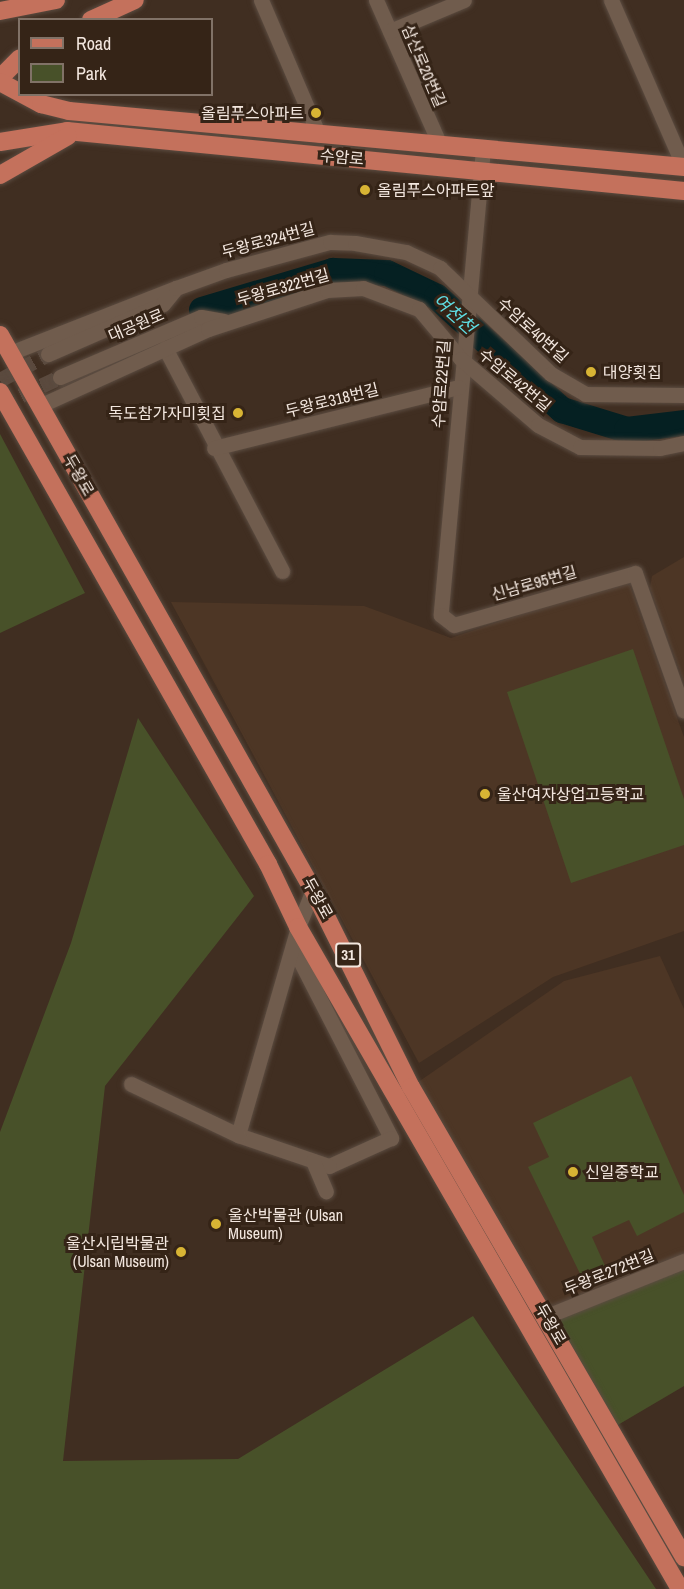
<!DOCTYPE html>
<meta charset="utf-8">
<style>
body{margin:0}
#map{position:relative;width:684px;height:1589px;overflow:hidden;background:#402e21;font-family:"Archivo Narrow","Noto Sans KR",sans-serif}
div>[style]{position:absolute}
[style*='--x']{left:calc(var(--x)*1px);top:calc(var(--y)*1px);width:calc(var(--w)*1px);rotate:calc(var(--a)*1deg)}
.built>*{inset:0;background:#4d3625}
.green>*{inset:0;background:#485129}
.river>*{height:26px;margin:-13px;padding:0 13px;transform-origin:13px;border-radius:13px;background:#052022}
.minor-tunnel>*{height:15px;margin-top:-7.5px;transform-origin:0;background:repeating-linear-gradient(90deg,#5b4a3e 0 15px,transparent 0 23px)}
.roads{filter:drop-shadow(0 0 2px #5b4c41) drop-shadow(0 0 2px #5b4c41)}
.minor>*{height:15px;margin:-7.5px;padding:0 7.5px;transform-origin:7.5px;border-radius:7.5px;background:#705c4d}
.major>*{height:18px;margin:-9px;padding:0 9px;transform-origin:9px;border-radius:9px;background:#c4715c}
.dots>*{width:16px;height:16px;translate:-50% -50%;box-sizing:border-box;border:3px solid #352417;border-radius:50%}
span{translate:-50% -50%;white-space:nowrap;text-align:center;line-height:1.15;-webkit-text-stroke:6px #352417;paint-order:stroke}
.shield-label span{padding:2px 4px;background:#352417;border:2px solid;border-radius:4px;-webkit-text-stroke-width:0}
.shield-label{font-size:15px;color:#f3e7df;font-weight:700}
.street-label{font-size:16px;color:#f3e7df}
.poi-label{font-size:16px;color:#f3e7df}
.right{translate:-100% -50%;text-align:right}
.left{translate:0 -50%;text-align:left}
.water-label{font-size:18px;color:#5fdde3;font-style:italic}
.legend{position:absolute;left:18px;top:18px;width:195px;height:78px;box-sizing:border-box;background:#352417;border:2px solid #817267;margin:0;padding:8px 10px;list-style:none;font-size:18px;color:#f3e7df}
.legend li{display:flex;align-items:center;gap:12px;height:30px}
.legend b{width:30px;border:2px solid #817267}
</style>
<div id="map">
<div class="built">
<i style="clip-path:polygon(684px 557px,684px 682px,650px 588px,652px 576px)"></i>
<i style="clip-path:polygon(622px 580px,630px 586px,684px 737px,684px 931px,553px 977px,419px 1063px,171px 602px,364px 606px,451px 638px)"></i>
<i style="clip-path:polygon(660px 956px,684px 1009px,684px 1257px,547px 1316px,411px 1087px,564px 981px)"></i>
</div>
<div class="green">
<i style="clip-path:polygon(0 434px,85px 593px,0 633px)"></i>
<i style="clip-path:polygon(633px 649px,684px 799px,684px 845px,571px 883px,507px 692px)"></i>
<i style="clip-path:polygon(138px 718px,254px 896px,105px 1086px,63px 1461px,238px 1459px,473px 1316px,656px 1589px,0 1589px,0 1132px,71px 943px)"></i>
<i style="clip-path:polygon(631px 1076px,684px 1195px,684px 1212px,637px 1236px,629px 1220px,592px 1237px,610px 1277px,587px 1288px,528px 1167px,549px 1157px,533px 1123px)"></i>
<i style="clip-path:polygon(684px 1262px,684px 1386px,611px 1429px,547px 1316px)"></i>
</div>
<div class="river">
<i style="--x:202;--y:310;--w:137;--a:-16.6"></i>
<i style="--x:333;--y:271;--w:54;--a:2.1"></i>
<i style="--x:387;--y:273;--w:55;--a:25.6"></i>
<i style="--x:437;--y:297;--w:169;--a:42.1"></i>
<i style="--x:562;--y:410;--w:68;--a:17.1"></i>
<i style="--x:627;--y:430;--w:57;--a:-7"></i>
</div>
<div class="minor-tunnel">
<i style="--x:0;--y:380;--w:55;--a:-28.4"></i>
<i style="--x:0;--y:405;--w:66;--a:-25"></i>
</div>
<div class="roads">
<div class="minor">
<i style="--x:261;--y:0;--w:147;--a:66.8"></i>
<i style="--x:376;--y:0;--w:158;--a:66.2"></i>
<i style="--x:611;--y:0;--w:182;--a:66.4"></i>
<i style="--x:390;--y:31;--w:80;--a:-22.7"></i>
<i style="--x:483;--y:149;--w:468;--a:95.2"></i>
<i style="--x:441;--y:615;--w:16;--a:38"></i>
<i style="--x:454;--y:625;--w:188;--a:-16"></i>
<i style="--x:635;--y:573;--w:146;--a:70.5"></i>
<i style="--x:165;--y:348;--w:252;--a:62.3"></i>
<i style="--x:10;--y:353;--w:178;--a:-21.4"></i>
<i style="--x:48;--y:354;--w:125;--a:-23.5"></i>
<i style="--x:163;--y:304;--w:21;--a:-51"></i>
<i style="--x:176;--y:288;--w:53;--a:-19.8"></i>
<i style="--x:226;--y:270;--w:108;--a:-15.1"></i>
<i style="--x:330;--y:242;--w:25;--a:2"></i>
<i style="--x:355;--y:243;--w:52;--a:10"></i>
<i style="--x:406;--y:252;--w:38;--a:25"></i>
<i style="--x:440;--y:268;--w:153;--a:43.7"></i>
<i style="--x:551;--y:374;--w:39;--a:30"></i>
<i style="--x:585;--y:394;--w:99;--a:0.6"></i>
<i style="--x:60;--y:377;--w:153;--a:-23.1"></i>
<i style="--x:201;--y:317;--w:23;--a:10"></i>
<i style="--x:39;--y:406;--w:186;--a:-24.5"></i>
<i style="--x:208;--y:329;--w:125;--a:-18.1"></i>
<i style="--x:327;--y:290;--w:36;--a:-3"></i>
<i style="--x:363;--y:288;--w:60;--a:20.6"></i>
<i style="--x:419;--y:309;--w:65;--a:50"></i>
<i style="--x:461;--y:359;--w:101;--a:40.6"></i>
<i style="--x:538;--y:425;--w:47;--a:27.6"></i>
<i style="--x:580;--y:447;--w:80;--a:0.7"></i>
<i style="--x:660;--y:448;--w:25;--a:-12"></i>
<i style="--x:214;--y:448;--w:252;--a:-14"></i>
<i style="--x:293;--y:947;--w:215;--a:62.8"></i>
<i style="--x:391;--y:1138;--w:68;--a:155.7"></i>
<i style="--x:329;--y:1166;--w:96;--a:-161.2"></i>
<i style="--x:238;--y:1135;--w:216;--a:-73.9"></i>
<i style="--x:298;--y:927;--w:40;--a:-68"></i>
<i style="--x:131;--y:1084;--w:119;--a:25.5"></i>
<i style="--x:313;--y:1161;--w:33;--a:67"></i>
<i style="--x:547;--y:1316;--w:148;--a:-21.9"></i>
</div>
<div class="major">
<i style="--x:0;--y:11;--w:57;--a:-11.1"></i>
<i style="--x:91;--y:20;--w:48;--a:-24.4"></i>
<i style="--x:0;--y:78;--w:28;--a:-45"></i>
<i style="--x:0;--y:82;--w:47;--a:28.2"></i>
<i style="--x:41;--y:104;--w:29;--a:14"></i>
<i style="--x:69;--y:111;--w:618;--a:5.2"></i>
<i style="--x:0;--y:142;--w:68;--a:-9.3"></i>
<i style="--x:67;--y:131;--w:620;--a:5.55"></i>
<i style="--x:0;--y:175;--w:78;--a:-29.8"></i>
<i style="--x:0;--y:335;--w:637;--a:60.58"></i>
<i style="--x:313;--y:890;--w:220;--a:63.6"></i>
<i style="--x:411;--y:1087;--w:544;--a:59.85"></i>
<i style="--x:0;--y:392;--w:543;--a:60.41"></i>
<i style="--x:268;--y:864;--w:70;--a:64.5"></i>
<i style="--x:298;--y:927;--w:764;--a:60.01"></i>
</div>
</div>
<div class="dots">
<i style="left:316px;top:113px;background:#d8b434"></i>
<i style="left:365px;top:190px;background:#d8b434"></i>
<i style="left:591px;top:372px;background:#d8b434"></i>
<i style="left:238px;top:413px;background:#d8b434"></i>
<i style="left:485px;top:794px;background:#d8b434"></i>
<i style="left:573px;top:1172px;background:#d8b434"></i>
<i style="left:216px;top:1224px;background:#d8b434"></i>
<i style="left:181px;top:1252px;background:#d8b434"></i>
</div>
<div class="shield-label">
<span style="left:348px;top:955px">31</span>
</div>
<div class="street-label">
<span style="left:424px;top:66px;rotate:67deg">삼산로20번길</span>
<span style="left:342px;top:157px;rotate:5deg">수암로</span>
<span style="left:268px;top:240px;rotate:-15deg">두왕로324번길</span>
<span style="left:283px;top:287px;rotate:-16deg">두왕로322번길</span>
<span style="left:136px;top:325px;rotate:-23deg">대공원로</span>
<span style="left:533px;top:330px;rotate:42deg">수암로40번길</span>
<span style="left:515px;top:380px;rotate:40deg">수암로42번길</span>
<span style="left:441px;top:384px;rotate:-86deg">수암로22번길</span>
<span style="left:332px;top:400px;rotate:-14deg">두왕로318번길</span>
<span style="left:79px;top:475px;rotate:60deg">두왕로</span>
<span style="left:534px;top:583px;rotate:-16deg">신남로95번길</span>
<span style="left:318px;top:898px;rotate:61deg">두왕로</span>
<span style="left:609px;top:1272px;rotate:-22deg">두왕로272번길</span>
<span style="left:551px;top:1324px;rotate:60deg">두왕로</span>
</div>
<div class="poi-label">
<span class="right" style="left:304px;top:113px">올림푸스아파트</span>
<span class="left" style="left:377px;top:190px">올림푸스아파트앞</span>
<span class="left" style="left:603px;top:372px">대양횟집</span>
<span class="right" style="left:226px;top:413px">독도참가자미횟집</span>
<span class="left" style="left:497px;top:794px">울산여자상업고등학교</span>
<span class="left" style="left:585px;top:1172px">신일중학교</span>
<span class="left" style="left:228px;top:1224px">울산박물관 (Ulsan<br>Museum)</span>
<span class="right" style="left:169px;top:1252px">울산시립박물관<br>(Ulsan Museum)</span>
</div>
<div class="water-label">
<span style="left:454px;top:314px;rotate:42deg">여천천</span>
</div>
<ul class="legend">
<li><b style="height:8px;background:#c4715c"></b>Road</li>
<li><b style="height:16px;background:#485129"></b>Park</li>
</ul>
</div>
